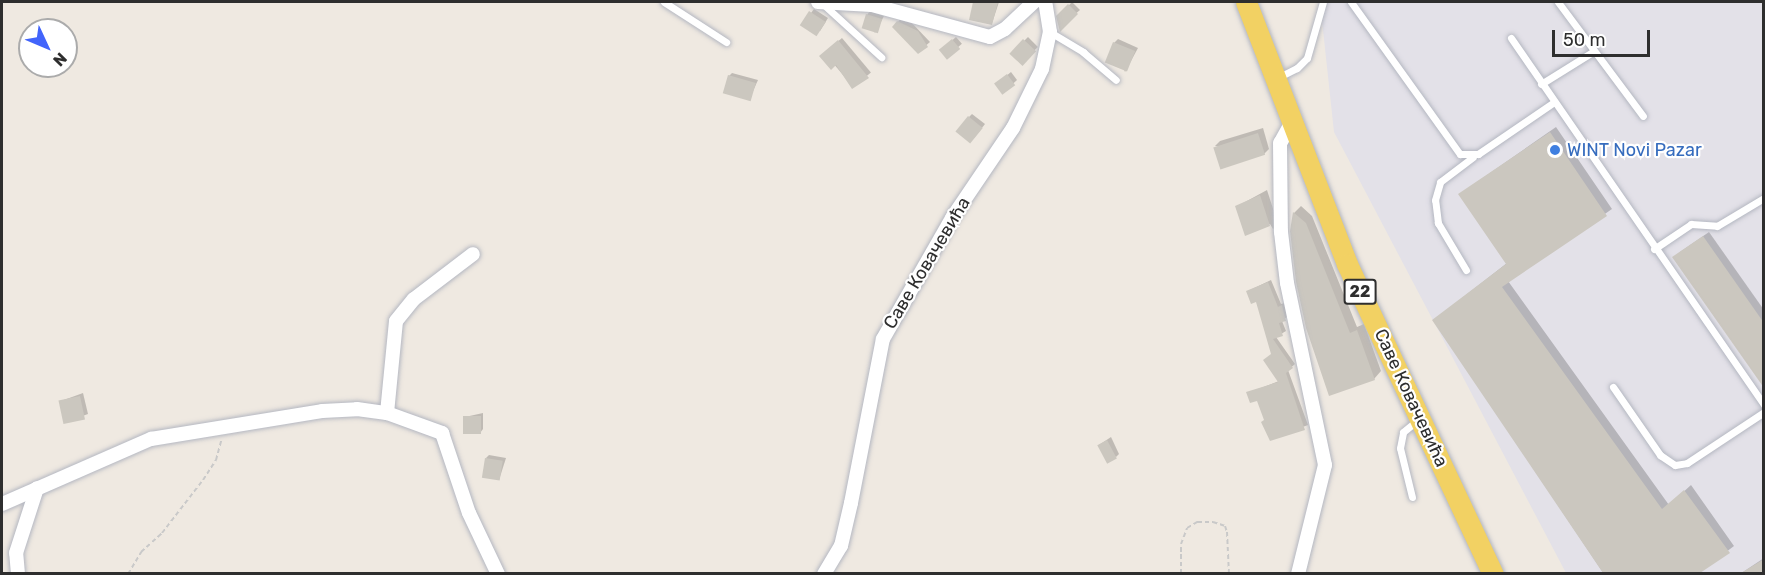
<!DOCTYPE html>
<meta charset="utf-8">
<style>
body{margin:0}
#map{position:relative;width:1765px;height:575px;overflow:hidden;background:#efe9e1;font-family:Rubik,sans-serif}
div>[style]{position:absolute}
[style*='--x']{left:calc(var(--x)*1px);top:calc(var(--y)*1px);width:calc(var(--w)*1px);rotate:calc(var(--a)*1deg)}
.industrial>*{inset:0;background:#e3e1e8}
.shadow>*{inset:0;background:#0003;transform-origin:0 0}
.building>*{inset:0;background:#cbc7bf;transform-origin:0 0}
.path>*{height:2px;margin-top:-1px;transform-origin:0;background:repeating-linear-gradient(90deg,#c9c9c9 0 4.5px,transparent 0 7.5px)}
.roads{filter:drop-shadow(0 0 2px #b4b7c1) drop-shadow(0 0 2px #b4b7c1)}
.service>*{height:7px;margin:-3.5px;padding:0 3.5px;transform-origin:3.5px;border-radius:3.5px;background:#fff}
.minor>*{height:14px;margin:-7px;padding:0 7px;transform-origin:7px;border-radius:7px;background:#fff}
.primary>*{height:21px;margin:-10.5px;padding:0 10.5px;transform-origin:10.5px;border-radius:10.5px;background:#f2d163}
.dots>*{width:16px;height:16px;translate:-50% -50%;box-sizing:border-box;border:3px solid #fff;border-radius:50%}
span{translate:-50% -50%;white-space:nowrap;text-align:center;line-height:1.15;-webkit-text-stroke:4.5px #fff;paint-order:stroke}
.shield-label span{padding:2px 4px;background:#fff;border:2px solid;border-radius:4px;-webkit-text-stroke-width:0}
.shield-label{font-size:16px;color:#2e2e2e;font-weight:700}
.shop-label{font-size:18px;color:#366cbe}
.left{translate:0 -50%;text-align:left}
.street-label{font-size:18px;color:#2e2e2e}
.frame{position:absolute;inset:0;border:3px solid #2e2e2e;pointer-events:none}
.north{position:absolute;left:18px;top:18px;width:60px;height:60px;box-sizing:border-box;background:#fff;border:2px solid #ababab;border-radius:50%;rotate:134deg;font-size:16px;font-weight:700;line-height:24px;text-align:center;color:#2e2e2e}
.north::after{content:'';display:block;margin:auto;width:21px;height:27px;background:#4264fb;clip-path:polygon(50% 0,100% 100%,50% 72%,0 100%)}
.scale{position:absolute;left:1552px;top:30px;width:98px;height:27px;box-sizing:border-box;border:3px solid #2e2e2e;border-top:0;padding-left:8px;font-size:18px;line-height:21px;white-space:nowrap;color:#2e2e2e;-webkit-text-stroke:4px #fff;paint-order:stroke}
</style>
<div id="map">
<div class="industrial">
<i style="clip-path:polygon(1320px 2px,1763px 2px,1763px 573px,1566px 573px,1334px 132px)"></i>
</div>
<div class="shadow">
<i style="clip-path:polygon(975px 2px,999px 2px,992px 23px,971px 19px)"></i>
<i style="clip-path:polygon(1072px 2px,1080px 10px,1060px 27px,1058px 17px)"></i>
<i style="clip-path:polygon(814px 9px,828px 18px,820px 31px,802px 25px)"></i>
<i style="clip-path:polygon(870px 11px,884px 16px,875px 33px,867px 15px)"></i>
<i style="clip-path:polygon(901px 18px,910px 21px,930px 42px,918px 52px,894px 27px)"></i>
<i style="left:956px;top:37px;width:9px;height:20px;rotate:49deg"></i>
<i style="left:1028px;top:37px;width:14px;height:23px;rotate:45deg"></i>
<i style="left:842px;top:38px;width:45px;height:23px;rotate:50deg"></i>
<i style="clip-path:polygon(1118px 39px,1138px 48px,1125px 72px,1114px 43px)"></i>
<i style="clip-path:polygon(1011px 72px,1017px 80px,1004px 92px,1000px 81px)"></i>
<i style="clip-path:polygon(732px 73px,758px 80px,749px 100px,729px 76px)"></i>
<i style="clip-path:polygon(972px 114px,985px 124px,974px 138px,969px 117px)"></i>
<i style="clip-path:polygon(1556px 127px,1612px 209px,1508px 281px,1669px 505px,1691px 485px,1734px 546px,1697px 574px,1604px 574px,1434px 320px,1507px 263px,1460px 194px)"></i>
<i style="clip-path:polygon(1263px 128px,1269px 149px,1264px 154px,1215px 146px,1220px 141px)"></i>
<i style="clip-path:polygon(1267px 190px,1278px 224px,1273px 229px,1270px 224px,1246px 234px,1236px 207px)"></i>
<i style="clip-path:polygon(1301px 206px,1312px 216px,1357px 327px,1364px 324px,1381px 371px,1374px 379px,1307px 328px,1294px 213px)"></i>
<i style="clip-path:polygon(1709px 232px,1764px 310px,1764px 385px,1680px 252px)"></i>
<i style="clip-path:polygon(1271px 280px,1281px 304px,1285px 303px,1288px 316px,1282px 321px,1286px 331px,1276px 337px,1295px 364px,1288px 370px,1308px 425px,1271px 439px,1258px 399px,1248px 393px,1279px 381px,1257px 300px,1248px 291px)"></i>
<i style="clip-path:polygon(83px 393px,88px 414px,66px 422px,61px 401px)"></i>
<i style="clip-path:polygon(483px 413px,483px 429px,480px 433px,465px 417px)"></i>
<i style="clip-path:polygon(1111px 437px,1119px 454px,1116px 457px,1099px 445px)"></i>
<i style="clip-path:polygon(489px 455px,506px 458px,499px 480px,486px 458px)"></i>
<i style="clip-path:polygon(1764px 558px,1764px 574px,1740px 574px)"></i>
</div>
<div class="building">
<i style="clip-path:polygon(973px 2px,998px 2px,992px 25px,969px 20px)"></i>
<i style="clip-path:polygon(1068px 4px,1078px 14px,1060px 32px,1056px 16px)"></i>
<i style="left:809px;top:11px;width:20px;height:17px;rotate:33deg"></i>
<i style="left:866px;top:14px;width:17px;height:15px;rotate:17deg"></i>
<i style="clip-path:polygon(897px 21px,918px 31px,928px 47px,918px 54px,892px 27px)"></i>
<i style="left:952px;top:39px;width:13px;height:17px;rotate:51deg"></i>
<i style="left:1023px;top:39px;width:18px;height:20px;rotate:43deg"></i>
<i style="clip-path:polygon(838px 40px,869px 78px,852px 89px,836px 65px,831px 70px,819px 56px)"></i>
<i style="left:1113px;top:42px;width:24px;height:22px;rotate:22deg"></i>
<i style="left:1007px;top:74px;width:14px;height:16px;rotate:54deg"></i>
<i style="left:728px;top:75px;width:29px;height:19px;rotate:16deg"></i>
<i style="left:968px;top:116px;width:19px;height:20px;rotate:39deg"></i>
<i style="clip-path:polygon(1550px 132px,1607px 216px,1502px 287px,1662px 509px,1684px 490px,1730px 553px,1700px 573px,1603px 573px,1432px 320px,1506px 264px,1458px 194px)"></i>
<i style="left:1258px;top:133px;width:23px;height:47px;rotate:72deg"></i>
<i style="clip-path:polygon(1260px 195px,1272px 232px,1270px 226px,1245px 236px,1235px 206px)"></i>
<i style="clip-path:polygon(1293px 212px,1306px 223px,1350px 333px,1357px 330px,1375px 380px,1329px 396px,1306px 328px,1296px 282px,1290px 231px)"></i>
<i style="clip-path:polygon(1703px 236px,1764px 323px,1764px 388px,1672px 257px)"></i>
<i style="clip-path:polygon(1268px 282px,1278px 307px,1282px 305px,1286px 321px,1279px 323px,1283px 336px,1273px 339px,1293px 368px,1286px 373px,1305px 430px,1270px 441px,1261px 422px,1264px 420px,1257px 401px,1250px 403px,1246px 392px,1278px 382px,1263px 360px,1271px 354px,1256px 302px,1251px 304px,1246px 291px)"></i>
<i style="left:80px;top:396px;width:24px;height:22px;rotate:78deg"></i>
<i style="left:463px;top:416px;width:18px;height:18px"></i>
<i style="left:1107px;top:440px;width:21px;height:11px;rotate:62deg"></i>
<i style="left:485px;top:458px;width:18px;height:20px;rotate:9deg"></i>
<i style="clip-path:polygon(1764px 559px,1764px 573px,1741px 573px)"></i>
</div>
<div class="path">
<i style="--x:128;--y:574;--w:26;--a:-59"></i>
<i style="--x:141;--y:552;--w:28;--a:-42"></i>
<i style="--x:162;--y:533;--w:67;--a:-52.3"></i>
<i style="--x:203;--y:480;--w:24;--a:-57"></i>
<i style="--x:216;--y:460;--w:20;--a:-75"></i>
<i style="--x:1181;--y:574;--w:30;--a:-90"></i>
<i style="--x:1181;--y:544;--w:17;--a:-69"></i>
<i style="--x:1187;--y:528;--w:12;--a:-31"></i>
<i style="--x:1197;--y:522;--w:16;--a:0"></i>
<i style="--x:1213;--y:522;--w:13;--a:18"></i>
<i style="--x:1225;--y:526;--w:6;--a:72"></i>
<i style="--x:1227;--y:532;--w:42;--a:87.3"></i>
</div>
<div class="roads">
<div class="service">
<i style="--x:664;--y:2;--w:74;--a:32.8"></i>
<i style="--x:1351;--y:2;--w:187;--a:54.4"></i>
<i style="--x:1460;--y:154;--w:18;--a:0"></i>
<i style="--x:1478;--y:154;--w:92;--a:-34.4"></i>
<i style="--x:1558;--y:2;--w:142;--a:53.3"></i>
<i style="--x:823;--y:4;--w:79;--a:42.4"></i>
<i style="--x:1050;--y:32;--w:39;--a:31"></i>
<i style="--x:1083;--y:52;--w:43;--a:40.3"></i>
<i style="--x:1511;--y:38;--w:446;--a:55.4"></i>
<i style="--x:1277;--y:78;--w:22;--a:-27"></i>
<i style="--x:1297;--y:68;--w:14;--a:-45"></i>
<i style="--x:1307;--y:58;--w:58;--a:-74.1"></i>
<i style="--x:1541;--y:84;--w:62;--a:-31.9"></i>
<i style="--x:1654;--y:249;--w:45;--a:-34"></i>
<i style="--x:1691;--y:224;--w:26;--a:4"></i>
<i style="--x:1717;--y:226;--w:55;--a:-30.8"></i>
<i style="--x:1466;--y:270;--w:55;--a:-120.8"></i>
<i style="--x:1438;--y:223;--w:23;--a:-97"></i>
<i style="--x:1435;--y:200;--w:19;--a:-74"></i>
<i style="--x:1440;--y:182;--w:41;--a:-37.1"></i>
<i style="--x:1613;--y:387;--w:83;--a:55.3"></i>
<i style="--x:1660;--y:455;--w:18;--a:34"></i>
<i style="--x:1675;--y:465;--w:12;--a:-9"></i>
<i style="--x:1687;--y:463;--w:92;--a:-33.5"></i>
<i style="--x:1412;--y:497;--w:50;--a:-103.8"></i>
<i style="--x:1400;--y:448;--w:16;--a:-79"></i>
<i style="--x:1403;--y:432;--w:19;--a:-39"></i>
</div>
<div class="minor">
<i style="--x:818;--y:2;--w:54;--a:3.2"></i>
<i style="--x:872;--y:5;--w:122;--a:15.2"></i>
<i style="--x:990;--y:37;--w:17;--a:-28"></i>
<i style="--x:1005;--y:29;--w:40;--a:-43"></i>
<i style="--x:1293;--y:120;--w:26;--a:119"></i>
<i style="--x:1280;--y:143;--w:89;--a:89.4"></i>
<i style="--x:1281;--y:232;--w:51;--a:83.3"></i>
<i style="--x:1287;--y:283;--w:186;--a:78.2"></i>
<i style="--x:1325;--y:465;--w:112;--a:103.9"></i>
<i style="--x:387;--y:413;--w:92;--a:-84.4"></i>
<i style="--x:396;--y:321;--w:28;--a:-51"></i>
<i style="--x:414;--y:299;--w:74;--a:-37.3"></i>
<i style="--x:2;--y:504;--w:163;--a:-23.6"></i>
<i style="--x:151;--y:439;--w:173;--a:-9.3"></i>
<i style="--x:322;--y:411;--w:35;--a:-3"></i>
<i style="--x:357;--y:409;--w:30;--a:8"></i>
<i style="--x:387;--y:413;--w:59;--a:20"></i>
<i style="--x:442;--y:433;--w:84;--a:71.4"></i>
<i style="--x:469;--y:513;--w:68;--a:64.6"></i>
<i style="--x:18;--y:574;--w:21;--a:-95"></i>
<i style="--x:16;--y:553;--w:68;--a:-72.1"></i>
<i style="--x:824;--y:574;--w:33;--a:-59"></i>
<i style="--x:841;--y:546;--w:44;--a:-76.9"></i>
<i style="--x:851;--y:503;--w:167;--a:-79"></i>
<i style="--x:883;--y:339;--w:139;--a:-60.3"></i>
<i style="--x:952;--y:218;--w:109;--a:-55.9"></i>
<i style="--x:1013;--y:128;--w:66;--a:-63.8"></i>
<i style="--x:1042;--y:69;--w:38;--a:-78"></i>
<i style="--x:1050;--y:32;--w:30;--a:-99"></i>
</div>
<div class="primary">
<i style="--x:1246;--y:2;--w:281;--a:68.9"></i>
<i style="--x:1347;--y:264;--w:343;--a:64.8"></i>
</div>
</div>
<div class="dots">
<i style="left:1555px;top:150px;background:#3f7fe0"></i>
</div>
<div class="shield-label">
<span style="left:1360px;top:292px">22</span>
</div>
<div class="shop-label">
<span class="left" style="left:1567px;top:150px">WINT Novi Pazar</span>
</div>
<div class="street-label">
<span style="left:927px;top:263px;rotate:-59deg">Саве Ковачевића</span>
<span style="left:1411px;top:398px;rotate:65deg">Саве Ковачевића</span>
</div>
<div class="frame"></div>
<div class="north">N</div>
<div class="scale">50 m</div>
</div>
